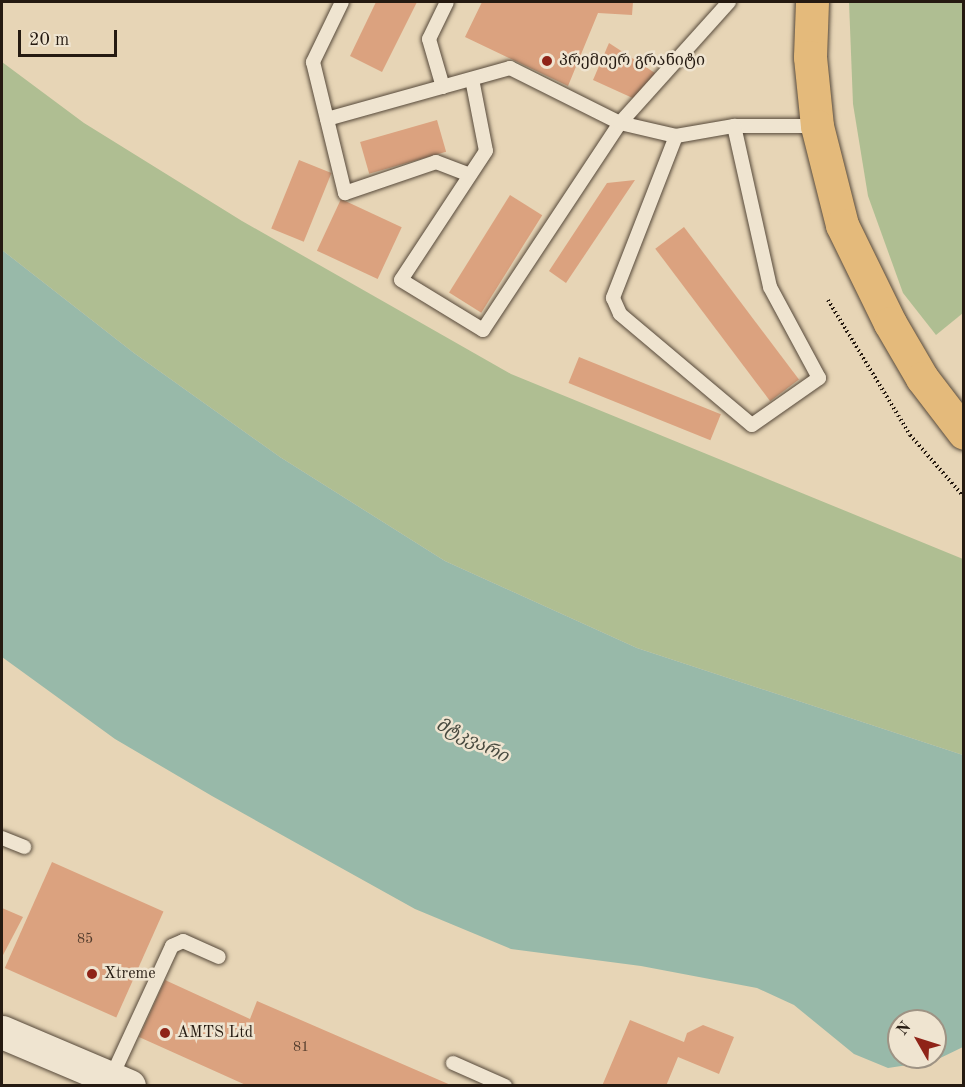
<!DOCTYPE html>
<meta charset="utf-8">
<style>
body{margin:0}
#map{position:relative;width:965px;height:1087px;overflow:hidden;background:#e7d5b6;font-family:"Old Standard TT","Noto Serif Georgian",serif}
div>[style]{position:absolute}
[style*='--x']{left:calc(var(--x)*1px);top:calc(var(--y)*1px);width:calc(var(--w)*1px);rotate:calc(var(--a)*1deg)}
.green>*{inset:0;background:#afbe92}
.water>*{inset:0;background:#98b9a9}
.building>*{inset:0;background:#dba27f;transform-origin:0 0}
.path>*{height:4px;margin-top:-2px;transform-origin:0;background:repeating-linear-gradient(90deg,#251a11 0 1.5px,transparent 0 4.5px)}
.roads{filter:drop-shadow(0 0 2px #56493a) drop-shadow(0 0 2px #56493a)}
.lane>*{height:14px;margin:-7px;padding:0 7px;transform-origin:7px;border-radius:7px;background:#efe4d0}
.secondary>*{height:33px;margin:-16.5px;padding:0 16.5px;transform-origin:16.5px;border-radius:16.5px;background:#efe4d0}
.primary>*{height:33px;margin:-16.5px;padding:0 16.5px;transform-origin:16.5px;border-radius:16.5px;background:#e4ba7b}
.dots>*{width:16px;height:16px;translate:-50% -50%;box-sizing:border-box;border:3px solid #efe4d0;border-radius:50%}
span{translate:-50% -50%;white-space:nowrap;text-align:center;line-height:1.15;-webkit-text-stroke:5px #efe4d0;paint-order:stroke}
.number-label{font-size:14px;color:#523c2c}
.number-label span{-webkit-text-stroke-width:0}
.poi-label{font-size:16px;color:#251a11}
.left{translate:0 -50%;text-align:left}
.water-label{font-size:18px;color:#484a3f;font-style:italic}
.frame{position:absolute;inset:0;border:3px solid #251a11;pointer-events:none}
.north{position:absolute;left:887px;top:1009px;width:60px;height:60px;box-sizing:border-box;background:#efe4d0;border:2px solid #9e9384;border-radius:50%;rotate:309deg;font-size:16px;font-weight:700;line-height:24px;text-align:center;color:#251a11}
.north::after{content:'';display:block;margin:auto;width:21px;height:27px;background:#8f2418;clip-path:polygon(50% 0,100% 100%,50% 72%,0 100%)}
.scale{position:absolute;left:18px;top:30px;width:99px;height:27px;box-sizing:border-box;border:3px solid #251a11;border-top:0;padding-left:8px;font-size:18px;line-height:21px;white-space:nowrap;color:#251a11;-webkit-text-stroke:4px #efe4d0;paint-order:stroke}
</style>
<div id="map">
<div class="green">
<i style="clip-path:polygon(849px 2px,963px 2px,963px 313px,936px 335px,903px 293px,868px 196px,853px 104px)"></i>
<i style="clip-path:polygon(2px 62px,84px 123px,242px 221px,511px 374px,963px 559px,963px 755px,637px 648px,445px 561px,280px 457px,134px 353px,2px 250px)"></i>
</div>
<div class="water">
<i style="clip-path:polygon(evenodd,2px 250px,134px 353px,280px 457px,445px 561px,637px 648px,963px 755px,963px 1047px,934px 1061px,888px 1068px,854px 1054px,794px 1005px,757px 988px,641px 966px,511px 949px,415px 909px,212px 796px,115px 739px,2px 657px,2px 250px,899px 1021px,935px 1021px,935px 1057px,899px 1057px,899px 1021px)"></i>
</div>
<div class="building">
<i style="clip-path:polygon(376px 2px,417px 2px,382px 72px,350px 56px)"></i>
<i style="clip-path:polygon(482px 2px,633px 2px,632px 15px,598px 13px,568px 86px,465px 37px)"></i>
<i style="clip-path:polygon(609px 43px,655px 73px,637px 100px,593px 80px)"></i>
<i style="left:437px;top:120px;width:33px;height:80px;rotate:74deg"></i>
<i style="left:299px;top:160px;width:35px;height:74px;rotate:22deg"></i>
<i style="clip-path:polygon(635px 180px,566px 283px,549px 271px,607px 183px)"></i>
<i style="left:510px;top:195px;width:38px;height:115px;rotate:32deg"></i>
<i style="left:341px;top:199px;width:67px;height:57px;rotate:25deg"></i>
<i style="left:684px;top:227px;width:191px;height:36px;rotate:53deg"></i>
<i style="left:579px;top:357px;width:153px;height:28px;rotate:22deg"></i>
<i style="left:52px;top:862px;width:122px;height:116px;rotate:24deg"></i>
<i style="clip-path:polygon(2px 908px,23px 917px,2px 957px)"></i>
<i style="clip-path:polygon(165px 980px,250px 1019px,257px 1001px,453px 1086px,248px 1086px,139px 1037px)"></i>
<i style="clip-path:polygon(630px 1020px,684px 1042px,687px 1033px,703px 1025px,734px 1037px,719px 1074px,678px 1057px,666px 1086px,602px 1086px)"></i>
</div>
<div class="path">
<i style="--x:828;--y:300;--w:158;--a:58.7"></i>
<i style="--x:910;--y:435;--w:82;--a:48.9"></i>
</div>
<div class="roads">
<div class="lane">
<i style="--x:342;--y:2;--w:67;--a:115.8"></i>
<i style="--x:313;--y:62;--w:135;--a:76.3"></i>
<i style="--x:345;--y:193;--w:96;--a:-18.8"></i>
<i style="--x:436;--y:162;--w:36;--a:21"></i>
<i style="--x:472;--y:79;--w:73;--a:79"></i>
<i style="--x:486;--y:151;--w:154;--a:123.4"></i>
<i style="--x:401;--y:280;--w:96;--a:31.4"></i>
<i style="--x:483;--y:330;--w:248;--a:-56.5"></i>
<i style="--x:620;--y:123;--w:163;--a:-48"></i>
<i style="--x:443;--y:87;--w:50;--a:-106.3"></i>
<i style="--x:429;--y:39;--w:41;--a:-64.1"></i>
<i style="--x:327;--y:119;--w:190;--a:-15.6"></i>
<i style="--x:510;--y:68;--w:123;--a:26.6"></i>
<i style="--x:620;--y:123;--w:57;--a:13.1"></i>
<i style="--x:676;--y:136;--w:59;--a:-9.8"></i>
<i style="--x:734;--y:126;--w:83;--a:0"></i>
<i style="--x:676;--y:136;--w:174;--a:111.3"></i>
<i style="--x:613;--y:298;--w:17;--a:66"></i>
<i style="--x:620;--y:314;--w:172;--a:40.1"></i>
<i style="--x:752;--y:425;--w:82;--a:-35"></i>
<i style="--x:819;--y:378;--w:103;--a:-118.3"></i>
<i style="--x:770;--y:287;--w:165;--a:-102.6"></i>
<i style="--x:2;--y:838;--w:24;--a:22"></i>
<i style="--x:453;--y:1063;--w:57;--a:23.9"></i>
<i style="--x:111;--y:1078;--w:145;--a:-65.2"></i>
<i style="--x:172;--y:946;--w:12;--a:-24"></i>
<i style="--x:183;--y:941;--w:39;--a:24"></i>
</div>
<div class="secondary">
<i style="--x:2;--y:1032;--w:138;--a:23"></i>
</div>
<div class="primary">
<i style="--x:812;--y:2;--w:55;--a:92.1"></i>
<i style="--x:810;--y:57;--w:69;--a:84.2"></i>
<i style="--x:817;--y:126;--w:102;--a:75.8"></i>
<i style="--x:842;--y:225;--w:109;--a:63.9"></i>
<i style="--x:890;--y:323;--w:64;--a:59.8"></i>
<i style="--x:922;--y:378;--w:69;--a:52.6"></i>
</div>
</div>
<div class="dots">
<i style="left:547px;top:61px;background:#8f2418"></i>
<i style="left:92px;top:974px;background:#8f2418"></i>
<i style="left:165px;top:1033px;background:#8f2418"></i>
</div>
<div class="number-label">
<span style="left:85px;top:939px">85</span>
<span style="left:301px;top:1047px">81</span>
</div>
<div class="poi-label">
<span class="left" style="left:559px;top:61px">პრემიერ გრანიტი</span>
<span class="left" style="left:104px;top:974px">Xtreme</span>
<span class="left" style="left:177px;top:1033px">AMTS Ltd</span>
</div>
<div class="water-label">
<span style="left:472px;top:741px;rotate:26deg">მტკვარი</span>
</div>
<div class="frame"></div>
<div class="north">N</div>
<div class="scale">20 m</div>
</div>
